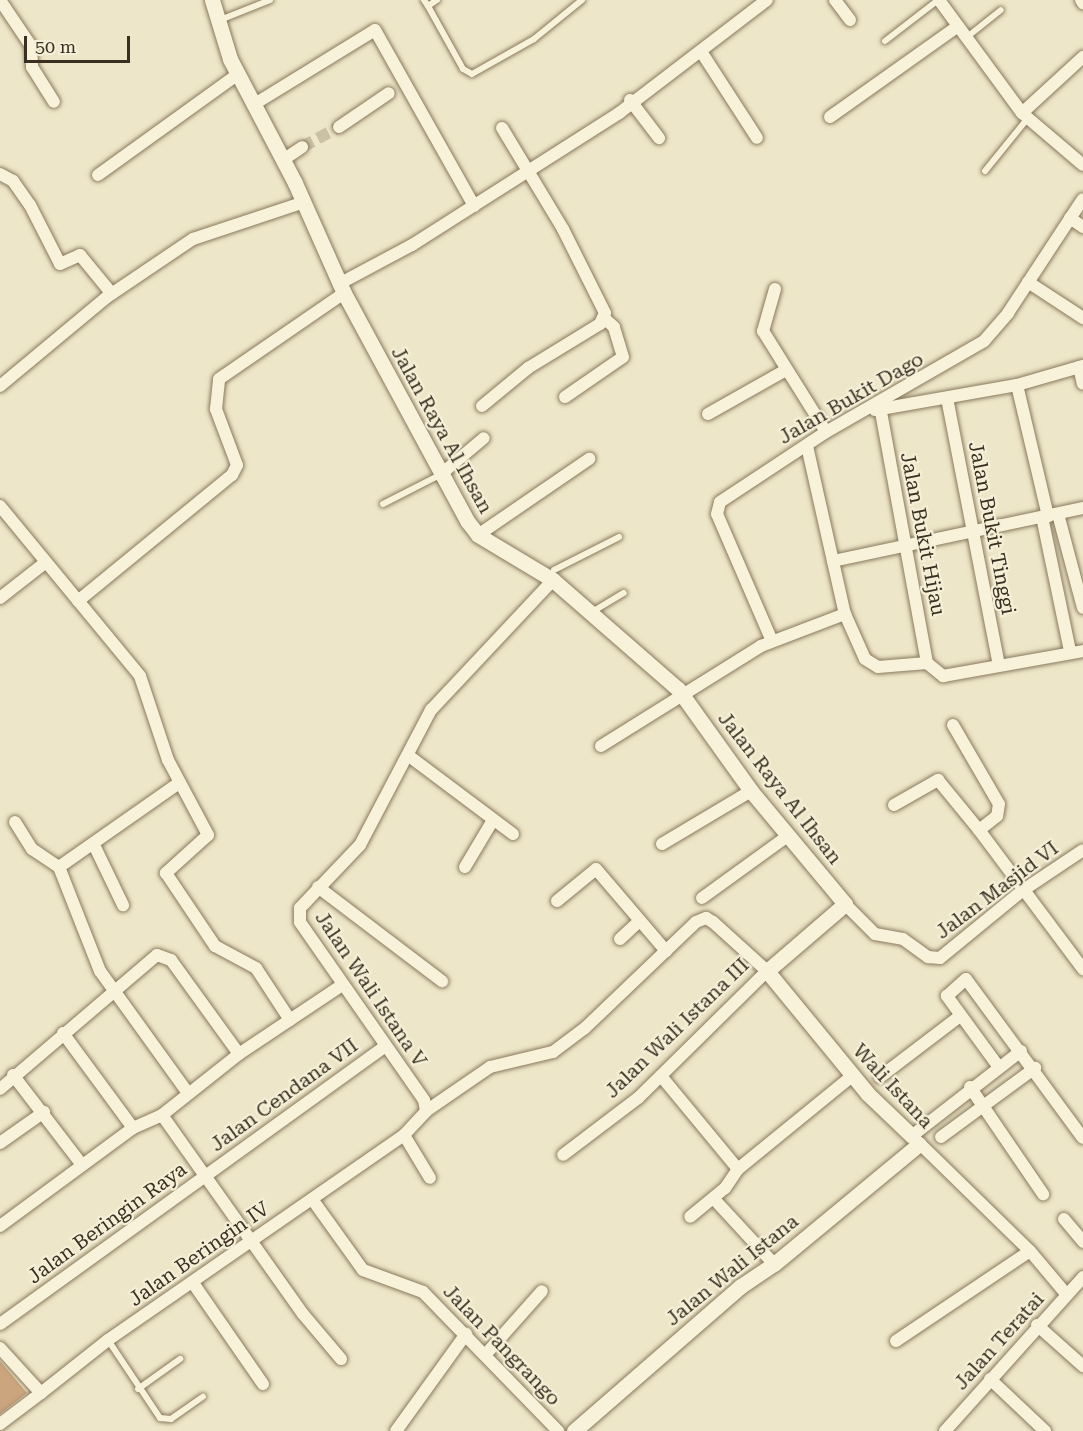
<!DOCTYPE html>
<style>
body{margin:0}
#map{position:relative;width:1083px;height:1431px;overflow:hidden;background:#eee6c8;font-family:"Roboto Serif",serif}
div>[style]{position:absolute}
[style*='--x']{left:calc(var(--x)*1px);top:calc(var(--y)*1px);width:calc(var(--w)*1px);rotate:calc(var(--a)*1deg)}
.building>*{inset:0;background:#cba57e}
.minor-tunnel>*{height:12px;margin-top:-6px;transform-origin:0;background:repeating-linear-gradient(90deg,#cac1a6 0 12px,transparent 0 18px)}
.roads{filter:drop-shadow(0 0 2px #89795d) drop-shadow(0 0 2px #89795d)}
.service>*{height:6px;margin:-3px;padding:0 3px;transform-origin:3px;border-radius:3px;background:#f8f2db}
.minor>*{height:12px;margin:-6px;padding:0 6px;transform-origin:6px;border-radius:6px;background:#f8f2db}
.tertiary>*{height:15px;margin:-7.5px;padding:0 7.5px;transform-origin:7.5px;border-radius:7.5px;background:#f8f2db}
span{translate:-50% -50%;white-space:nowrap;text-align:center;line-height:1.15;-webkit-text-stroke:4.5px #f5efd7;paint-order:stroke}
.street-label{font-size:20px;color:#3a2f20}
.scale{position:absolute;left:24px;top:36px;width:106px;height:27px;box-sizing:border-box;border:3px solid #3a2f20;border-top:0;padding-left:8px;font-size:18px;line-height:21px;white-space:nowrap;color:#3a2f20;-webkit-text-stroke:4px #f5efd7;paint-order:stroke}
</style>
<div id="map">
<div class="building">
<i style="clip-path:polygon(0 1361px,27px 1393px,0 1414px)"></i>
</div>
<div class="minor-tunnel">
<i style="--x:302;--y:147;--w:42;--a:-28.4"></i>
</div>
<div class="roads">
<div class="service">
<i style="--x:424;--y:0;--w:7;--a:56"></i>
<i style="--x:428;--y:6;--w:11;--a:-34"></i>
<i style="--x:428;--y:6;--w:72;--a:60.9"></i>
<i style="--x:463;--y:69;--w:10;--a:29"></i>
<i style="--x:472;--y:74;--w:71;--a:-29.4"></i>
<i style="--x:534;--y:39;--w:62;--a:-39.1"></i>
<i style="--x:220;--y:20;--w:54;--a:-21.8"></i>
<i style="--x:967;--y:37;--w:43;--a:-38.5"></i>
<i style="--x:885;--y:41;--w:67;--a:-37.7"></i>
<i style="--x:985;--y:171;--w:68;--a:-50.9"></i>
<i style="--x:383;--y:504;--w:64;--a:-27"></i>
<i style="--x:554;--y:570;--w:73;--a:-26.9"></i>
<i style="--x:592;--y:612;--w:37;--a:-31"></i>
<i style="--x:108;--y:1340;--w:94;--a:56.3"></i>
<i style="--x:160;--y:1418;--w:11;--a:5"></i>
<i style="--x:171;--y:1419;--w:39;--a:-35"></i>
<i style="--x:138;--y:1389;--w:52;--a:-35.5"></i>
</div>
<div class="minor">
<i style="--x:0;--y:0;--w:55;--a:56"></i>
<i style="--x:31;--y:46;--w:21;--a:87"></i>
<i style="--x:32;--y:67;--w:41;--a:57.8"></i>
<i style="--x:835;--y:0;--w:25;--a:53"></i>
<i style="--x:939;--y:0;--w:140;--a:53.7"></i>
<i style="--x:1022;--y:113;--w:80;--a:40.4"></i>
<i style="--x:1081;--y:0;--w:4;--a:56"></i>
<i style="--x:702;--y:53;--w:101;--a:57.1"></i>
<i style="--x:630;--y:100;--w:48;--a:52.7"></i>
<i style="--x:253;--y:105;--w:143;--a:-31.6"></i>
<i style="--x:375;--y:30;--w:202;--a:60.6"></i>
<i style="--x:1022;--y:113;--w:83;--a:-42.6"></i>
<i style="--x:830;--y:117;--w:157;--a:-35.4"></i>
<i style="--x:339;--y:127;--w:60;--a:-34.2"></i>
<i style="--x:283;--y:160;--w:23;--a:-34"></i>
<i style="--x:0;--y:174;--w:15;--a:28"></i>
<i style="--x:13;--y:181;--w:29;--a:55"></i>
<i style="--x:30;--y:205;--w:66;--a:63"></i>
<i style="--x:60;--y:264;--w:22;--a:-24"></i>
<i style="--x:80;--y:255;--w:50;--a:50.6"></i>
<i style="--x:98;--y:175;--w:173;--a:-35.8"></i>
<i style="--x:1070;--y:218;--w:16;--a:35"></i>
<i style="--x:1028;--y:282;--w:66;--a:33.2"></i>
<i style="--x:339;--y:284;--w:83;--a:-28.1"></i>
<i style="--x:412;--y:245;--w:246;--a:-32.5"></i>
<i style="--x:619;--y:113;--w:186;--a:-37.4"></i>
<i style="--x:775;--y:289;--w:44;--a:105.9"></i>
<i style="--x:763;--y:331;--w:119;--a:58"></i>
<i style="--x:1079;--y:367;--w:17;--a:77"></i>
<i style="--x:1017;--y:385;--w:135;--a:76.7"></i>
<i style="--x:0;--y:386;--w:139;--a:-39.8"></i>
<i style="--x:107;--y:297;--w:104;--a:-34"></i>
<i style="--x:193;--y:239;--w:117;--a:-18.4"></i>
<i style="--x:565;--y:397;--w:70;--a:-34.6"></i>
<i style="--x:623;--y:357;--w:31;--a:-107"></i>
<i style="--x:614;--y:327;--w:12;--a:-138"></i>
<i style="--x:947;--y:398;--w:272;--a:79"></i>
<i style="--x:482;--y:406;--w:60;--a:-39.6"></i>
<i style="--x:528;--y:368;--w:84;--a:-31.4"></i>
<i style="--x:600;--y:324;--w:12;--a:-66"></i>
<i style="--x:605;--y:313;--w:94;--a:-116.6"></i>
<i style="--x:563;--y:229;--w:118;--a:-121.1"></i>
<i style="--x:875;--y:410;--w:144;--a:-10"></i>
<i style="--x:1017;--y:385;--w:69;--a:-16.1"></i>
<i style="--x:881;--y:412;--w:255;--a:79.6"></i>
<i style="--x:708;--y:414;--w:90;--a:-29.4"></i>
<i style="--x:807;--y:446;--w:172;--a:77.3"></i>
<i style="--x:845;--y:614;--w:49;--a:66"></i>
<i style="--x:865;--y:659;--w:15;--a:32"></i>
<i style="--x:878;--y:667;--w:49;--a:-4.7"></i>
<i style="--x:927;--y:663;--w:21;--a:39"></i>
<i style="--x:943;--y:676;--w:142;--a:-10.1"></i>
<i style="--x:440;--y:475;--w:57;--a:-40.1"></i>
<i style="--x:0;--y:506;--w:220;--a:50.5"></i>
<i style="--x:140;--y:676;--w:89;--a:71.6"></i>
<i style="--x:168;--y:760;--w:85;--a:61.9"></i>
<i style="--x:208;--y:835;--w:57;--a:137.9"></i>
<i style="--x:166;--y:873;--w:88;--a:56.1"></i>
<i style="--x:215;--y:946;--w:47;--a:28.2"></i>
<i style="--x:256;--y:968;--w:62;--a:56.8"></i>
<i style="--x:1058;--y:514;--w:97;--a:75.1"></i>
<i style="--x:1042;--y:517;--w:137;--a:78.2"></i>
<i style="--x:478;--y:535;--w:135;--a:-34.4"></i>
<i style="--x:833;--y:561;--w:256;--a:-12"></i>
<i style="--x:0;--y:598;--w:58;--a:-38"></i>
<i style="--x:78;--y:601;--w:199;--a:-39.3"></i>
<i style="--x:232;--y:475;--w:11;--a:-63"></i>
<i style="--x:237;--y:465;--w:60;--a:-110.6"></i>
<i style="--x:216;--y:409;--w:30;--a:-84"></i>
<i style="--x:219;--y:379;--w:152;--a:-34.5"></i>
<i style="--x:772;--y:641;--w:138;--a:-113.4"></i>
<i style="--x:717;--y:514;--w:12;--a:-76"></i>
<i style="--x:720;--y:502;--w:127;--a:-33.4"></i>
<i style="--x:826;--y:432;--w:182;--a:-29.9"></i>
<i style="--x:984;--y:341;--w:37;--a:-49"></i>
<i style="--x:1008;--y:313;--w:136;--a:-56.7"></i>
<i style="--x:953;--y:725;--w:91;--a:59.8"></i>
<i style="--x:999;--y:804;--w:12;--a:99"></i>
<i style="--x:997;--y:816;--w:23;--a:142"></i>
<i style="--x:979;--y:830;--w:174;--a:53.2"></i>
<i style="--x:601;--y:746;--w:189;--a:-32"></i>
<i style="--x:761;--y:646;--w:90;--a:-20.9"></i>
<i style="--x:409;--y:756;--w:130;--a:36.9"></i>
<i style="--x:179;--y:783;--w:146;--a:145"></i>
<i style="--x:59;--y:867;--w:112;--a:68.5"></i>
<i style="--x:100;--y:971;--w:150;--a:54.2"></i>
<i style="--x:894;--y:805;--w:51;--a:-29.6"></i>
<i style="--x:938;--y:780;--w:65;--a:50.6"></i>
<i style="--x:15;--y:822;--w:32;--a:58"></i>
<i style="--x:32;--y:849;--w:32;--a:34"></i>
<i style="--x:662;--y:844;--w:104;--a:-30.8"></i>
<i style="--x:94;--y:845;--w:67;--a:64.2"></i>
<i style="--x:465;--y:867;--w:55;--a:-59.2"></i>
<i style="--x:318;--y:887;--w:156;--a:37.2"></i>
<i style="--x:702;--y:898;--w:107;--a:-35.9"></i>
<i style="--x:557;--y:901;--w:50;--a:-39.4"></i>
<i style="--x:596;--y:869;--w:108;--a:49.5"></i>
<i style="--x:845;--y:904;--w:42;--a:45"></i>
<i style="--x:875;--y:934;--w:28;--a:10"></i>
<i style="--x:903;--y:939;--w:31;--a:36"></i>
<i style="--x:928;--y:957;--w:12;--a:5"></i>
<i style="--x:940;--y:958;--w:106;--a:-39.3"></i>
<i style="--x:1022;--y:891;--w:73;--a:-33.9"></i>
<i style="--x:620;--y:939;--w:26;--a:-43"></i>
<i style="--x:63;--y:1033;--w:118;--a:53.6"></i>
<i style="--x:1021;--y:1051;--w:138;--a:142.1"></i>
<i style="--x:912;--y:1136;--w:165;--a:44.3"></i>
<i style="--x:1030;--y:1251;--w:57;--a:49.9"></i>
<i style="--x:998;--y:1066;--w:87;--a:-126.1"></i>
<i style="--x:947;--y:996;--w:25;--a:-42"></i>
<i style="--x:966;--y:979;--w:197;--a:53.7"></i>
<i style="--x:13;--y:1075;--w:113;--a:52.5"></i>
<i style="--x:661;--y:1076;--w:121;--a:50.4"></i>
<i style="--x:738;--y:1169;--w:23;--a:124"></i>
<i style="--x:725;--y:1188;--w:45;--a:140.4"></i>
<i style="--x:880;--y:1077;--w:101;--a:-37.3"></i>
<i style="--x:970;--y:1087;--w:130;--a:55.7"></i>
<i style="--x:0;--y:1089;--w:206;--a:-40.5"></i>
<i style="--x:157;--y:955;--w:15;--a:20"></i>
<i style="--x:171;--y:960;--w:116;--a:54.1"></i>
<i style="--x:426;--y:1111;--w:11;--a:-100"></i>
<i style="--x:424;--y:1100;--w:217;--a:-124.9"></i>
<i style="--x:300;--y:922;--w:14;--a:-90"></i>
<i style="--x:300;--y:908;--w:87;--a:-46.4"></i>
<i style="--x:360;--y:845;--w:153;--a:-62.3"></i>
<i style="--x:431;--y:710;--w:178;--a:-46.8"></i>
<i style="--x:162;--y:1115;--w:244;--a:54.7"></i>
<i style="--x:303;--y:1314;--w:59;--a:49.8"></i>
<i style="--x:404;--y:1135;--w:50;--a:58.8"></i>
<i style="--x:941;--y:1137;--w:117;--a:-36.3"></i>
<i style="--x:0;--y:1143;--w:54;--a:-35.2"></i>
<i style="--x:738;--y:1169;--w:147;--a:-39.2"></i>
<i style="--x:312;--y:1199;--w:87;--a:54.3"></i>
<i style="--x:363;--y:1270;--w:64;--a:20.1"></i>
<i style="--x:423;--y:1292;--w:194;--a:45.8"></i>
<i style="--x:714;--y:1199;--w:88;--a:47.3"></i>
<i style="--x:1064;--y:1219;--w:30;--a:50"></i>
<i style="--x:0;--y:1226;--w:165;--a:-36.4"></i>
<i style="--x:133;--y:1128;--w:32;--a:-24"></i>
<i style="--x:162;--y:1115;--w:98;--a:-38.4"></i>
<i style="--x:239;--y:1054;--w:124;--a:-33.8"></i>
<i style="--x:193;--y:1283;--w:123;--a:55.3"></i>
<i style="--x:0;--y:1324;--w:473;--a:-35.8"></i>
<i style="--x:1037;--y:1325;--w:62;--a:41.7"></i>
<i style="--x:896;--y:1341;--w:161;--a:-33.9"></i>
<i style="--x:0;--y:1348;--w:61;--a:47.7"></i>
<i style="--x:41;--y:1393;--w:85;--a:-38.3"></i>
<i style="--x:108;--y:1340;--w:360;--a:-34.7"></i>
<i style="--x:404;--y:1135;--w:33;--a:-47"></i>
<i style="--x:426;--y:1111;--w:78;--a:-34.5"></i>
<i style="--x:490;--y:1067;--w:65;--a:-13.4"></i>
<i style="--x:553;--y:1052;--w:40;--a:-37"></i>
<i style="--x:585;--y:1028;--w:153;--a:-43.7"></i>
<i style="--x:696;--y:922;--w:11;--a:-22"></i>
<i style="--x:706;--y:918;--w:8;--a:30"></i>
<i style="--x:713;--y:922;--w:73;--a:42.2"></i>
<i style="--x:767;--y:971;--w:181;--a:135.4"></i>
<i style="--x:638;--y:1098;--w:94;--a:142.8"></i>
<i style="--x:486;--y:1354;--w:84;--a:-48.4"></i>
<i style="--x:990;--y:1379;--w:76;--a:43.4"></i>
<i style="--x:0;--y:1424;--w:51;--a:-37.1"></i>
<i style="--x:396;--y:1431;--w:120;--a:-54.2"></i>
<i style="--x:945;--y:1431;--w:207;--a:-48.1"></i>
</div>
<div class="tertiary">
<i style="--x:212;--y:0;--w:62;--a:73"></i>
<i style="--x:230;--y:59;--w:140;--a:62.3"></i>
<i style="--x:295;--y:183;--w:120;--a:66"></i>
<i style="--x:344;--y:293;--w:260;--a:61.6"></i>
<i style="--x:468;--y:522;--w:16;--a:52"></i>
<i style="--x:478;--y:535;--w:87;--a:31"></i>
<i style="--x:553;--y:580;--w:166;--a:41.1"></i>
<i style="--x:678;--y:689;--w:125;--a:54.4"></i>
<i style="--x:751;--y:791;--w:147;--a:50.2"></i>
<i style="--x:845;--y:904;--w:103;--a:139.3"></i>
<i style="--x:767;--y:971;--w:159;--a:50.6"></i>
<i style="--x:868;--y:1094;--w:61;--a:43.7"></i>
<i style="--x:574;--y:1431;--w:221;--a:-41"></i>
<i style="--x:741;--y:1286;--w:40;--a:-34"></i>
<i style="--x:774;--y:1264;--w:188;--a:-39.6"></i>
</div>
</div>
<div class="street-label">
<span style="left:851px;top:398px;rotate:-30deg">Jalan Bukit Dago</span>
<span style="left:442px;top:430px;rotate:61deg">Jalan Raya Al Ihsan</span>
<span style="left:992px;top:528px;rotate:79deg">Jalan Bukit Tinggi</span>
<span style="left:923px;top:534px;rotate:79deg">Jalan Bukit Hijau</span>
<span style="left:780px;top:788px;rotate:52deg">Jalan Raya Al Ihsan</span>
<span style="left:997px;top:890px;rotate:-37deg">Jalan Masjid VI</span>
<span style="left:371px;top:989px;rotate:56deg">Jalan Wali Istana V</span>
<span style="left:677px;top:1028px;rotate:-44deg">Jalan Wali Istana III</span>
<span style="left:893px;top:1086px;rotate:47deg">Wali Istana</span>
<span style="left:284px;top:1095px;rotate:-36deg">Jalan Cendana VII</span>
<span style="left:107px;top:1223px;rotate:-36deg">Jalan Beringin Raya</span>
<span style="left:199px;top:1254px;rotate:-35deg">Jalan Beringin IV</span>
<span style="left:732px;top:1270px;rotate:-39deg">Jalan Wali Istana</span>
<span style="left:999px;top:1341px;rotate:-48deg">Jalan Teratai</span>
<span style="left:502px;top:1345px;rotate:46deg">Jalan Pangrango</span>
</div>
<div class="scale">50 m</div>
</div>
